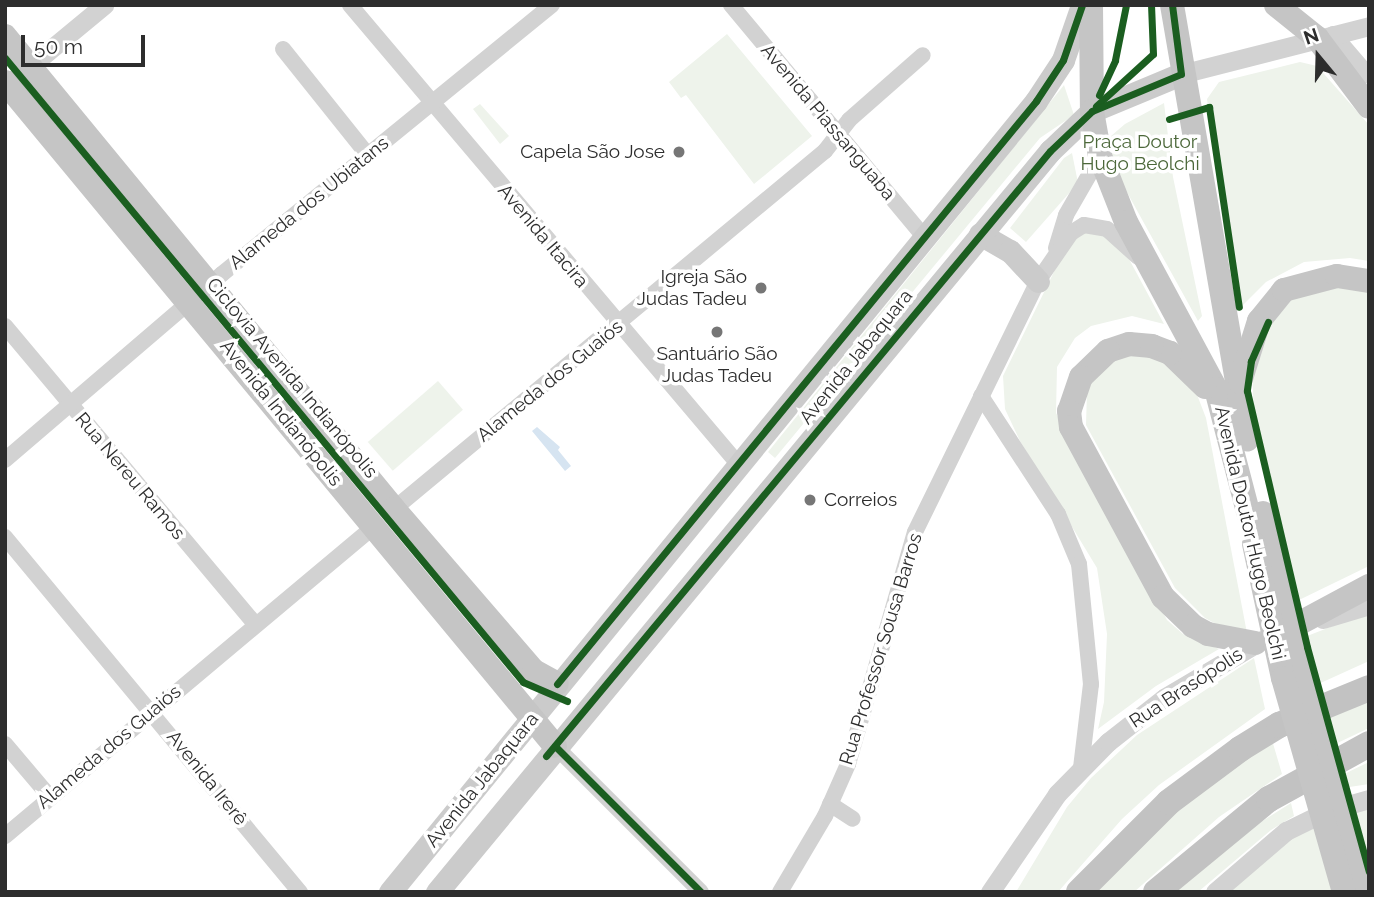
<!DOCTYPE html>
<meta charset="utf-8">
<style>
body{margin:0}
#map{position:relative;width:1374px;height:897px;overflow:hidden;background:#fff;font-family:Raleway,sans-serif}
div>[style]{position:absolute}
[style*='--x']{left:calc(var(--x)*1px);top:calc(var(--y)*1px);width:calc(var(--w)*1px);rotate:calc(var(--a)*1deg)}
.green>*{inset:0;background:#eef3eb;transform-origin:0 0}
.water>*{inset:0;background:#d6e4f1}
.minor>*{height:16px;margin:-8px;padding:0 8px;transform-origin:8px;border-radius:8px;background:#d2d2d2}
.tertiary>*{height:19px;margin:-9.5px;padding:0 9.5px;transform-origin:9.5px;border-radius:9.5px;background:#d2d2d2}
.secondary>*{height:23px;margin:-11.5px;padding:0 11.5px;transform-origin:11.5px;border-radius:11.5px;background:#cbcbcb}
.primary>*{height:24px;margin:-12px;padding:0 12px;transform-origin:12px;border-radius:12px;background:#c5c5c5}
.trunk>*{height:26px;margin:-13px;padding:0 13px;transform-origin:13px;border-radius:13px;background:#c2c2c2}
.rail>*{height:5px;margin-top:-2.5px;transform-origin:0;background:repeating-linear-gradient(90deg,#b9b9b9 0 7px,transparent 0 12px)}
.primary-bridge>*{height:24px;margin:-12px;padding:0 12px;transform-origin:12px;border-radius:12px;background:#c5c5c5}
.cycleway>*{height:7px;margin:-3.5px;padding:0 3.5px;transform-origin:3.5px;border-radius:3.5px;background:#1b5e20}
.dots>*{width:19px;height:19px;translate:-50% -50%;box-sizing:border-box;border:4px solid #fff;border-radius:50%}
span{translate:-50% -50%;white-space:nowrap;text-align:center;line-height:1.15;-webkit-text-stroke:7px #fff;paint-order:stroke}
.street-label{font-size:19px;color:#2d2d2d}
.park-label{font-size:19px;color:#4c683a}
.poi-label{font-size:19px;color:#2d2d2d}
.right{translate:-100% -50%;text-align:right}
.left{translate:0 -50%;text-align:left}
.frame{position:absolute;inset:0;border:7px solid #2d2d2d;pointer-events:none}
.north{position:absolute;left:1283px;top:21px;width:70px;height:70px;-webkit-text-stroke:5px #fff;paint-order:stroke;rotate:341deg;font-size:19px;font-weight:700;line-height:28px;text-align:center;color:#2d2d2d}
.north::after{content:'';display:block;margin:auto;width:24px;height:32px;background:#2d2d2d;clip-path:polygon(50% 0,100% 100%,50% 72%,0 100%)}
.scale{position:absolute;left:21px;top:35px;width:124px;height:32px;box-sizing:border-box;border:4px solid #2d2d2d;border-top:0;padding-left:9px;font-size:21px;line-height:24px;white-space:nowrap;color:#2d2d2d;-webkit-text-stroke:5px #fff;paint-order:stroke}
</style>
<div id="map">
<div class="green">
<i style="clip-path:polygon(727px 34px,812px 136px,754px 184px,686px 95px,681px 98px,669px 82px)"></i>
<i style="clip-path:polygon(1300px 62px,1317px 66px,1369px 125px,1369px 261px,1350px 258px,1304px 262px,1266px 282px,1236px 312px,1207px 99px,1219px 82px)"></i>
<i style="clip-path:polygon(1064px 85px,1074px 115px,1040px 138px,775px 458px,768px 452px)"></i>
<i style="clip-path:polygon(1164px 103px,1173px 177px,1202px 316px,1198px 321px,1123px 185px,1104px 142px,1125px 124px)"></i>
<i style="clip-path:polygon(480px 104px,509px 136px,500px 144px,473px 109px)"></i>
<i style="clip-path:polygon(1072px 153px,1078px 183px,1026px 242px,1010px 228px,1064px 158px)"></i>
<i style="clip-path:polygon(1073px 233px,1115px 233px,1164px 324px,1132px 316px,1091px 326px,1075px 338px,1057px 367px,1056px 413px,1167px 620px,1183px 634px,1219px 649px,1156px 686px,1098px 729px,1104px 702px,1107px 634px,1097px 568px,1020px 441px,1005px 409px,1003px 376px)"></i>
<i style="clip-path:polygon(1369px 284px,1369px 566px,1299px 600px,1254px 416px,1251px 348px,1302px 287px)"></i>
<i style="clip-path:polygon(1146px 348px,1196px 392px,1206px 418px,1247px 633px,1225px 629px,1205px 618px,1175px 588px,1086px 425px,1087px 391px,1100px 364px)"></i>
<i style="left:438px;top:381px;width:38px;height:93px;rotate:49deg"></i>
<i style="clip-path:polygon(1369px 612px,1369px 661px,1314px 686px,1302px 638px)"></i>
<i style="clip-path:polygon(1254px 658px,1265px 709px,1159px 785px,1122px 819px,1058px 892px,1016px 892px,1067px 807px,1091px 778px,1137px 735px)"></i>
<i style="clip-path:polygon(1369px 691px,1369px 728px,1331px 746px,1319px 711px)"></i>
<i style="clip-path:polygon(1272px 740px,1282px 774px,1219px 817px,1134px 892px,1091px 892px,1175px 809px)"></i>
<i style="clip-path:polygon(1369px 762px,1369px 784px,1343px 788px,1340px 776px)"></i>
<i style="clip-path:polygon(1291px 803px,1294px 816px,1271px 830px,1198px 892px,1175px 892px,1256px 825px)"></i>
<i style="clip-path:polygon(1369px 805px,1369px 892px,1226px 892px,1297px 832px)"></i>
</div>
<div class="water">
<i style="clip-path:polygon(537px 427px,560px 447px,558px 450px,571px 466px,565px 471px,532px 431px)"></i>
</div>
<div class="minor">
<i style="--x:350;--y:5;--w:602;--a:49.78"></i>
<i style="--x:731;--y:5;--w:303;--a:50.2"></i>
<i style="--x:1333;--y:34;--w:55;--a:49.4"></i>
<i style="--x:283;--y:49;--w:136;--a:51.3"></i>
<i style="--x:1056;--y:248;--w:34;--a:-73"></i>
<i style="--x:1066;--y:215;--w:68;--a:-60"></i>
<i style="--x:5;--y:326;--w:389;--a:50"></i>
<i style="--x:981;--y:396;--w:141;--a:56.9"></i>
<i style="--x:1058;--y:514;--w:54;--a:67.2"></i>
<i style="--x:1079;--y:564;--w:121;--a:84.3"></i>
<i style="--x:1091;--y:684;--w:85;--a:96.8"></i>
<i style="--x:5;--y:460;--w:286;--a:-40.6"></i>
<i style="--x:222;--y:274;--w:426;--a:-39.2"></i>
<i style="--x:394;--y:509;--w:560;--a:-39.71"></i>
<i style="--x:825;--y:151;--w:39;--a:-52"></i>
<i style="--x:849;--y:120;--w:98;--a:-41.3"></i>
<i style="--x:5;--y:537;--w:462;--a:50.3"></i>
<i style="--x:5;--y:744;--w:70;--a:49.7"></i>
<i style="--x:555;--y:746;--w:206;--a:45"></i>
<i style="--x:830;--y:804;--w:27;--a:33"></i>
<i style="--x:5;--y:836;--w:483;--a:-40"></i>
<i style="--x:780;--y:892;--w:88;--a:-59.4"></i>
<i style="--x:825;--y:816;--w:57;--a:-66.1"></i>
<i style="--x:848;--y:764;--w:241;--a:-73.9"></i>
<i style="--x:915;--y:532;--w:280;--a:-63.9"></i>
<i style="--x:1038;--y:281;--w:58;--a:-55.5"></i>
<i style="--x:1071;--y:233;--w:15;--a:-32"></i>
<i style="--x:1084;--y:225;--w:23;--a:10"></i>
<i style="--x:1107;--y:229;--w:42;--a:42.1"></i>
</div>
<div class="tertiary">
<i style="--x:1181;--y:74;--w:194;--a:-14.3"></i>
<i style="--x:5;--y:87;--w:129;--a:-39.6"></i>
<i style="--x:1323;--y:619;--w:48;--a:-16.9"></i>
<i style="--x:990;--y:892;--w:119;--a:-55.6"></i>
<i style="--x:1057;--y:794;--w:73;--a:-45.6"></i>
<i style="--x:1108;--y:742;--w:71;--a:-38.2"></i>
<i style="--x:1164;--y:698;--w:114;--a:-30.6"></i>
<i style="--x:1215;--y:892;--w:94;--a:-40.7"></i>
<i style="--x:1286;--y:831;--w:46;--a:-26"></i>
<i style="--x:1327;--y:811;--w:44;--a:-15.9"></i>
</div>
<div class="secondary">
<i style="--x:980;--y:234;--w:34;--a:30"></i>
<i style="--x:1010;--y:251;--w:41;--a:47"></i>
<i style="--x:390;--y:892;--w:1021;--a:-50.76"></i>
<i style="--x:1036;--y:101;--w:49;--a:-56.6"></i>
<i style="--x:1063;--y:60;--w:58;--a:-70.9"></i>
<i style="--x:437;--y:892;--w:962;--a:-50.4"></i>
<i style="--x:1050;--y:151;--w:58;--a:-43.6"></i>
<i style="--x:1092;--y:111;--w:96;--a:-22.6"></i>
</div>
<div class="primary">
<i style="--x:1091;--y:5;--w:106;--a:89.5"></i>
<i style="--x:1092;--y:111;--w:46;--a:79.9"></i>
<i style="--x:1100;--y:156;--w:71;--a:68.5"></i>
<i style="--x:1126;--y:222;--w:190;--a:61.7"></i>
<i style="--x:1216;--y:389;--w:131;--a:75.4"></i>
<i style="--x:1172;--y:5;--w:441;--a:80.2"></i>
<i style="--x:1276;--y:5;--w:53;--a:38.8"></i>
<i style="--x:1317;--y:38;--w:86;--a:53"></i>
<i style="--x:5;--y:36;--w:612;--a:50.57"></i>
<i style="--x:394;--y:509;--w:214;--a:49.2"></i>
<i style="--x:534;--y:671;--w:26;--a:29"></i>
<i style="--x:5;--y:82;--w:862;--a:50.36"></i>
<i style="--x:1240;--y:382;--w:64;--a:-72.7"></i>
<i style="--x:1259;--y:321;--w:40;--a:-51"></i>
<i style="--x:1284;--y:290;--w:55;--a:-14.8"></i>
<i style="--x:1337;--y:276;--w:32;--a:9"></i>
<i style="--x:1205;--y:387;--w:49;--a:-135.8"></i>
<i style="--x:1170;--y:353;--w:19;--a:-159"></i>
<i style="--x:1152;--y:346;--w:23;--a:-175"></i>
<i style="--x:1129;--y:344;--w:22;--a:162"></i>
<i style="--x:1108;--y:351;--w:37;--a:136"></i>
<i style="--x:1081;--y:377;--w:36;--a:109"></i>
<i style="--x:1069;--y:411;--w:16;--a:83"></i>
<i style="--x:1071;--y:427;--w:193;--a:61.6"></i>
<i style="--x:1163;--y:597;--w:42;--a:44"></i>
<i style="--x:1193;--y:626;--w:17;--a:28"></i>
<i style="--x:1208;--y:634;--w:48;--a:10.8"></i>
<i style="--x:1285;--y:631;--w:95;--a:-28.2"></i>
</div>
<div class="trunk">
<i style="--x:1079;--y:892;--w:127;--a:-45"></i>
<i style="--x:1169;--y:802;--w:89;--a:-36.7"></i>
<i style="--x:1240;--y:749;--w:46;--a:-31.6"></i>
<i style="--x:1279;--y:725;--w:97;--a:-22.3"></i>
<i style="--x:1156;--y:892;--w:146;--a:-39.5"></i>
<i style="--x:1269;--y:799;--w:114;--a:-28.8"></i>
</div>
<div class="rail">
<i style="--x:1252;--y:515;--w:150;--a:78.8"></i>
<i style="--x:1281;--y:662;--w:240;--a:73.8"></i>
</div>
<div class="primary-bridge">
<i style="--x:1263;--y:513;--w:391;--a:75.5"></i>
<i style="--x:1254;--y:544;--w:137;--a:77.8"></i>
<i style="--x:1283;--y:678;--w:223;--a:74.1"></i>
</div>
<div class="cycleway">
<i style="--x:5;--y:58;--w:811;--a:50.3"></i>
<i style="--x:523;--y:682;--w:48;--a:23.4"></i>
<i style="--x:1099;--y:95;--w:38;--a:-65"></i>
<i style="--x:1115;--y:60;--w:56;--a:-78.7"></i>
<i style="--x:1096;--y:106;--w:77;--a:-42.4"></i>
<i style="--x:1153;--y:54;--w:49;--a:-92.3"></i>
<i style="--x:1169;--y:119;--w:42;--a:-16.7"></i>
<i style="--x:1209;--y:107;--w:202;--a:81.5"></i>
<i style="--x:1268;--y:322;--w:43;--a:113.6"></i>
<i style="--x:1251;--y:361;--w:30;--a:98"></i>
<i style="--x:1247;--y:391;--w:263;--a:76.8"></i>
<i style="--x:1307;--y:647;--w:233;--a:74.6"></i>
<i style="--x:557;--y:684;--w:755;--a:-50.59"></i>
<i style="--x:1036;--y:101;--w:49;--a:-56.6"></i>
<i style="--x:1063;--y:60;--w:58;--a:-70.9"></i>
<i style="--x:555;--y:746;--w:206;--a:45"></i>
<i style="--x:546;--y:756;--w:787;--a:-50.2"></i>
<i style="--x:1050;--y:151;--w:58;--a:-43.6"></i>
<i style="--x:1092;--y:111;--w:96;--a:-22.6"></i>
<i style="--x:1181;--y:74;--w:70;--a:-97.4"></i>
</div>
<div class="dots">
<i style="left:679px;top:152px;background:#767676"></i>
<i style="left:761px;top:288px;background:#767676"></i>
<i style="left:717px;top:332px;background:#767676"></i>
<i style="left:810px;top:500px;background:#767676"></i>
</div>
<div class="street-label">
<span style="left:828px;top:122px;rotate:50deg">Avenida Piassanguaba</span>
<span style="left:309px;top:203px;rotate:-39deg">Alameda dos Ubiatans</span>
<span style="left:543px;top:236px;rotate:50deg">Avenida Itacira</span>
<span style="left:856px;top:357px;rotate:-51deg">Avenida Jabaquara</span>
<span style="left:292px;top:378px;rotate:50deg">Ciclovia Avenida Indianópolis</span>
<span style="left:550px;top:381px;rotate:-39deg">Alameda dos Guaiós</span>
<span style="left:281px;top:413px;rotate:51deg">Avenida Indianópolis</span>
<span style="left:130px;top:476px;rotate:50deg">Rua Nereu Ramos</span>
<span style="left:1250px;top:533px;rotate:77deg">Avenida Doutor Hugo Beolchi</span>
<span style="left:881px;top:649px;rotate:-73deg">Rua Professor Sousa Barros</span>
<span style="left:1186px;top:688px;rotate:-33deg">Rua Brasópolis</span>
<span style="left:109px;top:747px;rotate:-40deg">Alameda dos Guaiós</span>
<span style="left:207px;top:778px;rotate:51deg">Avenida Irerê</span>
<span style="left:482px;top:780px;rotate:-51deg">Avenida Jabaquara</span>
</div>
<div class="park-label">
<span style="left:1140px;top:153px">Praça Doutor<br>Hugo Beolchi</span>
</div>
<div class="poi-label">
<span class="right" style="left:665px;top:152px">Capela São Jose</span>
<span class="right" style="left:747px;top:288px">Igreja São<br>Judas Tadeu</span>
<span style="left:717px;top:365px">Santuário São<br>Judas Tadeu</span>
<span class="left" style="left:824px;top:500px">Correios</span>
</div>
<div class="frame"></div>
<div class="north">N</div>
<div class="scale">50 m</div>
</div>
